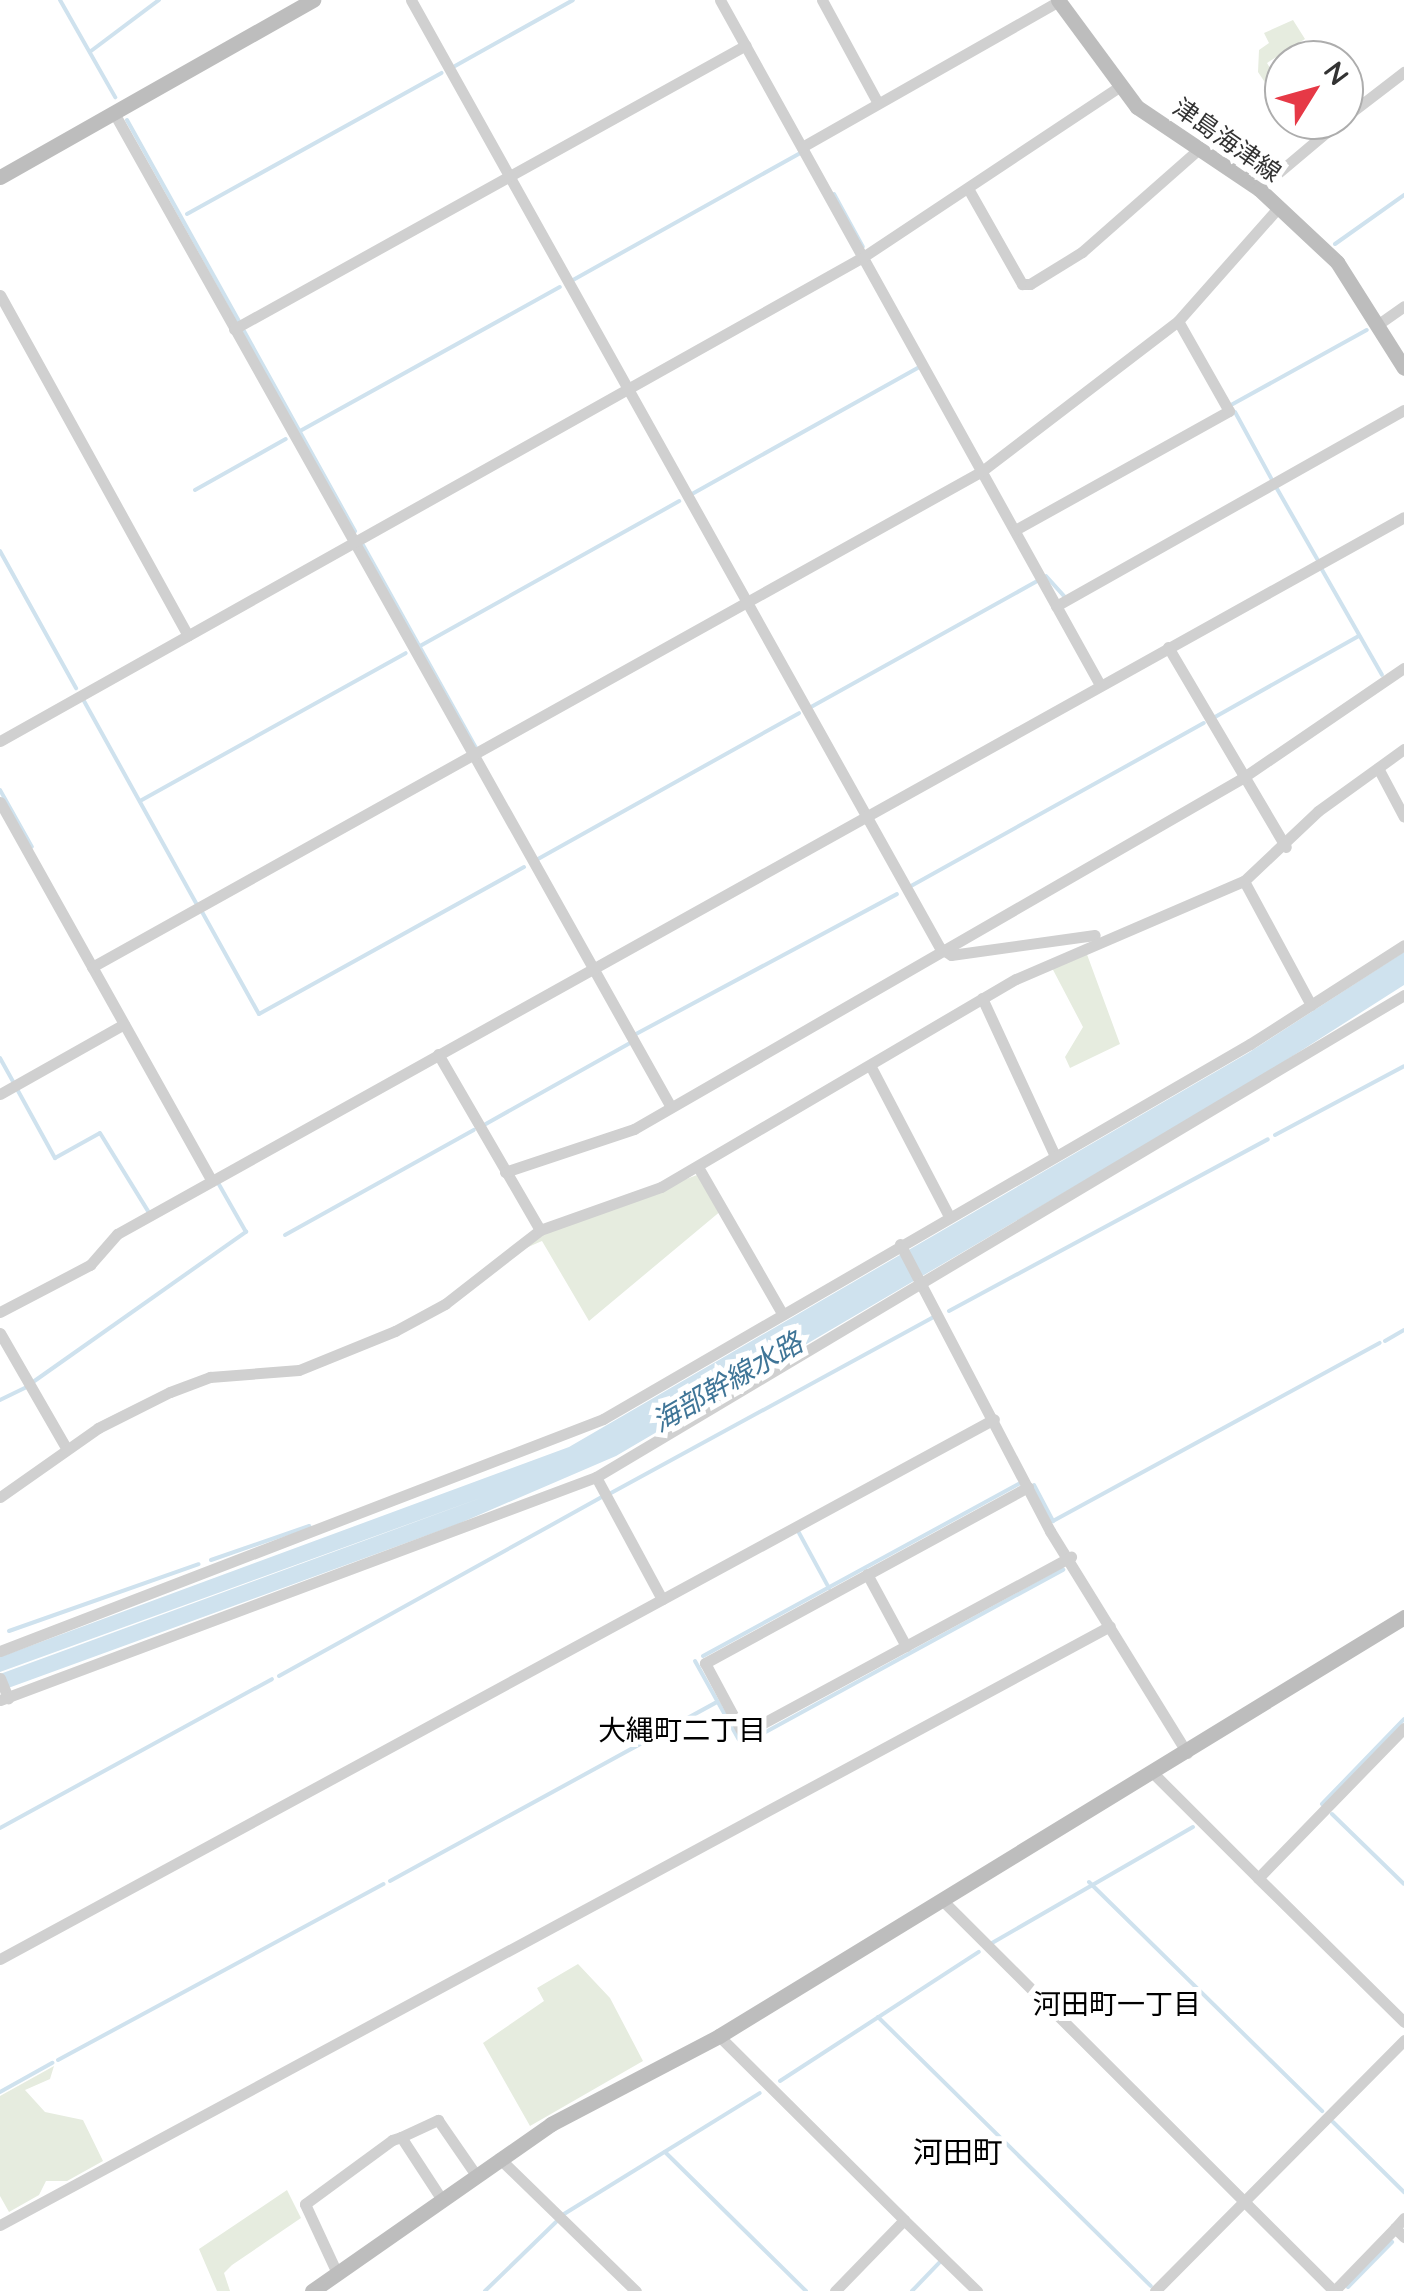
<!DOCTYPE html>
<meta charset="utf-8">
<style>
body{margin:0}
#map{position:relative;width:1404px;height:2291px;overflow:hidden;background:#fff;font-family:Quicksand,"Noto Sans JP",sans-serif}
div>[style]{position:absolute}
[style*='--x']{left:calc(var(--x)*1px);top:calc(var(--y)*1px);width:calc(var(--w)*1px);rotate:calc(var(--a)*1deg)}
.green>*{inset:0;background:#e6ecdf}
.water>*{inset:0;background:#cfe2ee}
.stream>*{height:4px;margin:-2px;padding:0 2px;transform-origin:2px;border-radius:2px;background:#cfe2ee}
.street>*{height:11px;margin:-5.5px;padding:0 5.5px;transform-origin:5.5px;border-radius:5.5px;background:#d0d0d0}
.secondary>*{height:15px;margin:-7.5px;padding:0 7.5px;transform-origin:7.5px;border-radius:7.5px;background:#bdbdbd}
span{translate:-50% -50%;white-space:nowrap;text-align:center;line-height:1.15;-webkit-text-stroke:10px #fff;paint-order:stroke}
.street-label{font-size:25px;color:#333}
.water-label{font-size:28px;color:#3f7597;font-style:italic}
.neighbourhood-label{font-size:28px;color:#000}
.quarter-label{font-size:30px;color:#000}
.north{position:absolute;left:1264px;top:40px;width:100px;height:100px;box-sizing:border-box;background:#fff;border:2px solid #adadad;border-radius:50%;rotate:53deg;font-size:28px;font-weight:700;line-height:40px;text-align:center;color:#333}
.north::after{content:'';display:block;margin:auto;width:35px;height:45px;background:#e63946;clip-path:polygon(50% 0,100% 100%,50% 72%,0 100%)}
</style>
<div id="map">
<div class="green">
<i style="clip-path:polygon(1293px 20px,1305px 39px,1267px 63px,1279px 83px,1270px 90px,1258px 72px,1259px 50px,1269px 43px,1264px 33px)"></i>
<i style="clip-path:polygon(1085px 949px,1120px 1044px,1070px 1068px,1065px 1057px,1083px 1027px,1051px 966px)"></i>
<i style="clip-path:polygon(697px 1175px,722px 1210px,589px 1321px,542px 1241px,519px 1251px,540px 1234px)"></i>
<i style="clip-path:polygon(578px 1964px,610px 1998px,643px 2061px,530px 2126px,483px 2043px,544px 2001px,537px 1988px)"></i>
<i style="clip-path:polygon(54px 2066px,50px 2079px,25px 2090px,45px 2112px,83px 2120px,103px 2161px,67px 2181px,46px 2181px,39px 2195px,9px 2212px,0 2196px,0 2096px)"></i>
<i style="clip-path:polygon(287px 2190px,301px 2218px,232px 2265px,224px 2273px,230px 2291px,217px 2291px,199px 2249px)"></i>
</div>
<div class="water">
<i style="clip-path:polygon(1404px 952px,1404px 985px,1249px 1084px,616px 1456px,458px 1524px,0 1691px,0 1674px,486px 1496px,0 1672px,0 1657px,569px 1447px,1248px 1053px)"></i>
</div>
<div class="stream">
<i style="--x:60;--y:0;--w:112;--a:60.4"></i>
<i style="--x:91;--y:51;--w:85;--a:-36.9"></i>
<i style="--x:455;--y:66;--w:135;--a:-29.2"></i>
<i style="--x:127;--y:120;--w:230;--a:60.9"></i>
<i style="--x:834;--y:194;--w:60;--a:61.3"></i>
<i style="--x:187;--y:214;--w:291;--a:-29"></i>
<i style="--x:1335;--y:244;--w:85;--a:-35.4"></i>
<i style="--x:573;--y:280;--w:260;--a:-29.2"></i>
<i style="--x:244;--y:331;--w:229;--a:61"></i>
<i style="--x:1231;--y:405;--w:155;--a:-28.9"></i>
<i style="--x:1235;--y:412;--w:77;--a:61.4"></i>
<i style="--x:300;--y:431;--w:297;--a:-29"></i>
<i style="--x:1276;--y:487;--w:83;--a:60.3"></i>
<i style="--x:195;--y:490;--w:104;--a:-29.3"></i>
<i style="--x:692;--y:494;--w:260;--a:-29.2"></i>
<i style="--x:363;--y:545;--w:232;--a:60.9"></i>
<i style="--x:0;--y:551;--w:157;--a:61"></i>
<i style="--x:1321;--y:568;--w:123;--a:60.3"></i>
<i style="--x:1046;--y:576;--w:27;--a:48"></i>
<i style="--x:420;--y:646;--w:297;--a:-29.2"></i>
<i style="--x:84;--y:701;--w:231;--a:61"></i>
<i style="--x:811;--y:707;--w:261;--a:-29.1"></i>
<i style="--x:1215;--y:717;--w:165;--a:-29.4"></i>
<i style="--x:0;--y:790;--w:65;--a:60.7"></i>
<i style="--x:140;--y:801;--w:304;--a:-29.1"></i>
<i style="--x:538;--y:859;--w:299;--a:-29.2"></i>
<i style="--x:911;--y:886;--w:335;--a:-29.1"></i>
<i style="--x:201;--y:910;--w:119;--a:60.9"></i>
<i style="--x:259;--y:1014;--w:303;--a:-29"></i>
<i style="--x:636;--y:1034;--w:296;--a:-28.2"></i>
<i style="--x:0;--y:1058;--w:26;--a:61"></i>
<i style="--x:17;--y:1089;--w:79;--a:61.2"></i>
<i style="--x:55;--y:1158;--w:51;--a:-29.1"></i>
<i style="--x:100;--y:1133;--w:92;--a:58.4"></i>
<i style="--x:484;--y:1125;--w:167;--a:-29.3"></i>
<i style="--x:1275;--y:1135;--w:146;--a:-28.1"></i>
<i style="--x:285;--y:1235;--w:216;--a:-29.1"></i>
<i style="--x:949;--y:1311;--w:362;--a:-28.3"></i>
<i style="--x:1385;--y:1341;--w:22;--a:-30"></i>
<i style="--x:33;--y:1382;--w:261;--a:-35.2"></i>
<i style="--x:246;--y:1232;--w:59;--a:-119.6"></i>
<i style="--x:0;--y:1400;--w:28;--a:-26"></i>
<i style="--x:1034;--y:1485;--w:41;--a:62.2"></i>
<i style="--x:1053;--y:1521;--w:372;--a:-28.6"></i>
<i style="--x:611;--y:1493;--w:368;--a:-28.6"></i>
<i style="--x:798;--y:1531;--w:65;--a:61.5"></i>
<i style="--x:211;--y:1560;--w:104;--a:-19.1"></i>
<i style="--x:9;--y:1631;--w:201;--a:-19.4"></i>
<i style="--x:703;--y:1656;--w:360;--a:-28.6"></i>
<i style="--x:695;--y:1661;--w:90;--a:60.9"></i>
<i style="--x:279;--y:1676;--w:369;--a:-29"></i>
<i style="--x:749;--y:1741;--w:358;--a:-28.6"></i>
<i style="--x:1322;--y:1804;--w:118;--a:-46"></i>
<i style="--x:1332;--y:1814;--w:100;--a:44.2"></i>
<i style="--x:0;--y:1828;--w:310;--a:-28.7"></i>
<i style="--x:390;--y:1881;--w:373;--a:-28.7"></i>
<i style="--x:1089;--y:1882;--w:327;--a:44.5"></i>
<i style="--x:992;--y:1943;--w:232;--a:-30"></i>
<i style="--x:878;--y:2017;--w:383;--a:44.6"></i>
<i style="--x:58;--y:2060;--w:370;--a:-28.4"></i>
<i style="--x:780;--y:2081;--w:237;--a:-33"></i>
<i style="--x:0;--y:2092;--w:60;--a:-29.1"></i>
<i style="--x:1333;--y:2122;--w:100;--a:44.6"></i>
<i style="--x:665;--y:2152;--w:198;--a:44.6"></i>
<i style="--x:564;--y:2214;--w:230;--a:-31.7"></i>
<i style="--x:1348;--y:2287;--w:63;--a:-45.6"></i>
<i style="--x:485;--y:2291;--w:99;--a:-44.2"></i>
<i style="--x:912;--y:2291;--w:40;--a:-46"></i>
</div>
<div class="street">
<i style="--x:411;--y:0;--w:1086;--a:60.84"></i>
<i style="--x:940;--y:948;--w:13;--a:32"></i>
<i style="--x:951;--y:955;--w:145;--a:-7.9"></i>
<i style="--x:720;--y:0;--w:783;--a:60.98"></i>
<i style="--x:822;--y:0;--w:117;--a:61.5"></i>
<i style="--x:114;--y:113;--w:1139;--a:60.74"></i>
<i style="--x:1344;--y:118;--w:76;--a:-37.5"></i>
<i style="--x:802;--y:147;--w:296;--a:-29.6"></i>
<i style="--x:1259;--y:189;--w:107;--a:-40.1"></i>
<i style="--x:970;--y:192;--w:106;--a:60.5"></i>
<i style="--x:1022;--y:284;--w:8;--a:0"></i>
<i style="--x:1030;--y:284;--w:61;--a:-31.6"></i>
<i style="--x:1082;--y:252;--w:156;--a:-41.4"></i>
<i style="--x:0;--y:295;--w:389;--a:61.1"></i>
<i style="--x:1380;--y:323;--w:29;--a:-35"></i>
<i style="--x:234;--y:329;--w:585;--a:-29.02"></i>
<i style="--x:1015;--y:530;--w:245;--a:-29.1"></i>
<i style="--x:1229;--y:411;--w:103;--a:-119.5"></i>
<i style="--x:1056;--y:606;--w:399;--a:-29.4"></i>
<i style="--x:1168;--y:647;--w:232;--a:59.5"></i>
<i style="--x:0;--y:741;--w:989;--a:-29.29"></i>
<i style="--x:863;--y:257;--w:307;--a:-33.6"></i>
<i style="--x:1378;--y:768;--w:55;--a:62"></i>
<i style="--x:0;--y:802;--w:434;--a:60.8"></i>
<i style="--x:1244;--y:881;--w:141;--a:61.6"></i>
<i style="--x:92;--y:967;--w:1019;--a:-29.13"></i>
<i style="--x:982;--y:471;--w:247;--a:-37.4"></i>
<i style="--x:1178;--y:321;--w:152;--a:-48.5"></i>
<i style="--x:982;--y:998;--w:172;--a:65.2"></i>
<i style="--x:438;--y:1054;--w:203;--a:59.9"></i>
<i style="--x:871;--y:1067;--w:168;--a:62.4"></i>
<i style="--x:0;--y:1094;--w:142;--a:-29.4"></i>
<i style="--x:698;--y:1167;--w:168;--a:60.1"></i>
<i style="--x:505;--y:1172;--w:136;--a:-18.4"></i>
<i style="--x:634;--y:1129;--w:701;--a:-29.97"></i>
<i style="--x:1241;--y:779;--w:197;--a:-34.3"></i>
<i style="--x:900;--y:1244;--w:324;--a:62.4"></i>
<i style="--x:1050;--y:1531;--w:261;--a:58.3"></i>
<i style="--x:0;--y:1312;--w:102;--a:-27.6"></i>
<i style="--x:90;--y:1265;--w:41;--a:-48.9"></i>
<i style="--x:117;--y:1234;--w:1473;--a:-29.12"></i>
<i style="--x:0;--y:1333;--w:133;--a:60.1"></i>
<i style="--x:596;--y:1477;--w:139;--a:61.6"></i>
<i style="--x:1028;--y:1487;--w:368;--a:151.4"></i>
<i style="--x:705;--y:1663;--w:81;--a:61.8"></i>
<i style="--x:743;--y:1734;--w:373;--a:-28.4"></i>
<i style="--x:0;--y:1497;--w:120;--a:-35.1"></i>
<i style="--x:98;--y:1428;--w:80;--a:-26.6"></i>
<i style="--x:170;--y:1392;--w:43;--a:-20.6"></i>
<i style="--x:210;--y:1377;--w:89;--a:-4.5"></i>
<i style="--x:299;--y:1370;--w:104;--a:-22.1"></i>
<i style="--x:395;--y:1331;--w:57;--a:-28.4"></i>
<i style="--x:445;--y:1304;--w:120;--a:-37.9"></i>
<i style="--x:540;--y:1230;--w:128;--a:-19.6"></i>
<i style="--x:661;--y:1187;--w:411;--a:-30.4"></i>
<i style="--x:1016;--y:979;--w:248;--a:-23.3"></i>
<i style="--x:1244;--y:881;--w:102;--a:-43.4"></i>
<i style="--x:1318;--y:811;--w:106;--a:-35.8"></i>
<i style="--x:867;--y:1574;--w:82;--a:61.6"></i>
<i style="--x:0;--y:1651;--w:646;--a:-21.04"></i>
<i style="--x:603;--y:1419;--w:748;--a:-30.1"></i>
<i style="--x:1250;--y:1044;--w:183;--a:-32.7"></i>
<i style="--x:0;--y:1678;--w:22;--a:68"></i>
<i style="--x:0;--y:1700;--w:636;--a:-20.51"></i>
<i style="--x:596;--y:1477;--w:941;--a:-30.82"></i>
<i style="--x:1404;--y:1728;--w:209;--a:134.2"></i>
<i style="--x:1258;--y:1878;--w:205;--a:44.6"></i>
<i style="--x:1154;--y:1774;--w:147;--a:45"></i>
<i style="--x:941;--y:1899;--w:554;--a:44.93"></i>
<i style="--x:0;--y:1959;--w:1131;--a:-28.51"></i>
<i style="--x:719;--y:2036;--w:261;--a:44.8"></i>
<i style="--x:904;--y:2220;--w:99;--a:134.2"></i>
<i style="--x:401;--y:2137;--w:41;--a:-24.7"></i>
<i style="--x:438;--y:2120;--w:67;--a:55.4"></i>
<i style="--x:499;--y:2158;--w:191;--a:44.2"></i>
<i style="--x:1404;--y:2218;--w:13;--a:132"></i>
<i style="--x:1395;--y:2228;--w:13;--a:45"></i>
<i style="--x:904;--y:2220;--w:102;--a:44.2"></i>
<i style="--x:0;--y:2225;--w:1261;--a:-28.35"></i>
<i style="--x:337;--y:2273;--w:76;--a:-114.9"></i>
<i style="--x:305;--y:2204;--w:108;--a:-36.3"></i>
<i style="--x:392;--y:2140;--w:9;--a:-18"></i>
<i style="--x:401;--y:2137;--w:75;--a:56.9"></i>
<i style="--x:1155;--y:2291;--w:354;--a:-45.2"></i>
<i style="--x:1334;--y:2291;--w:88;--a:-45.9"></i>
</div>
<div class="secondary">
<i style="--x:1058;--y:0;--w:133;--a:53.6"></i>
<i style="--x:1137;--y:107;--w:147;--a:33.9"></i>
<i style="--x:1259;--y:189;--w:107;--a:43.1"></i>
<i style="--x:1337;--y:262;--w:125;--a:57.7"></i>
<i style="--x:0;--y:177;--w:360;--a:-29.5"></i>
<i style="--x:312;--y:2291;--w:292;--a:-34.9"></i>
<i style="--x:551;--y:2124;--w:190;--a:-27.6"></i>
<i style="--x:719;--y:2036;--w:803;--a:-31.45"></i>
</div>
<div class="street-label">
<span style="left:1227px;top:140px;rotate:35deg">津島海津線</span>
</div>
<div class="water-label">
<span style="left:727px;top:1382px;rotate:-30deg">海部幹線水路</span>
</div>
<div class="neighbourhood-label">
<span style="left:682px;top:1730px">大縄町二丁目</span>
<span style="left:1117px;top:2004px">河田町一丁目</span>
</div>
<div class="quarter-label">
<span style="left:958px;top:2152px">河田町</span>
</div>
<div class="north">N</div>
</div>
